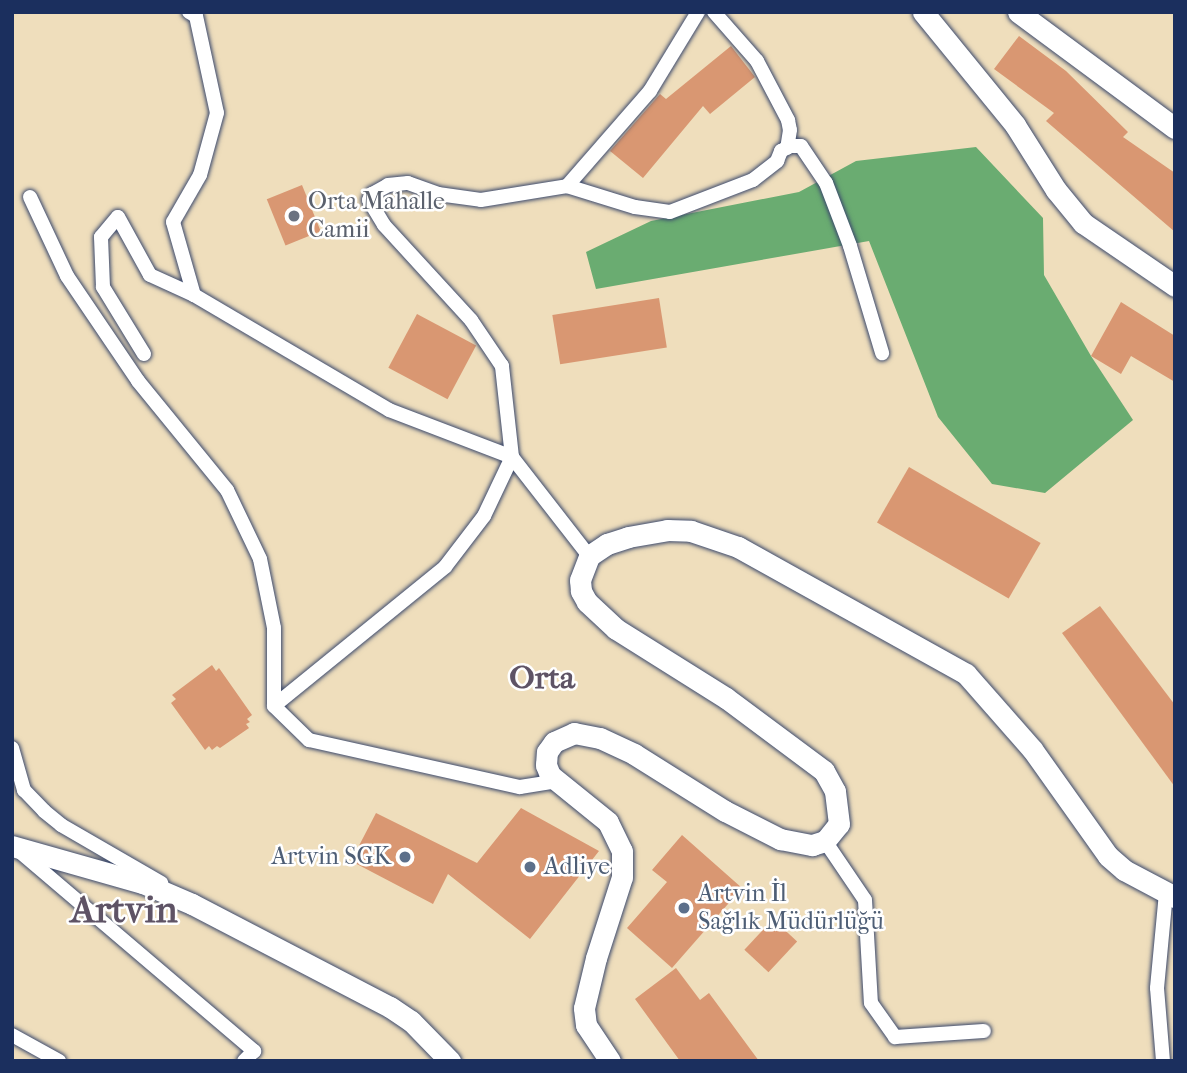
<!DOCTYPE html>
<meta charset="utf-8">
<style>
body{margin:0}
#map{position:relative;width:1187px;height:1073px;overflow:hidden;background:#efdebc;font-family:"IM FELL French Canon",serif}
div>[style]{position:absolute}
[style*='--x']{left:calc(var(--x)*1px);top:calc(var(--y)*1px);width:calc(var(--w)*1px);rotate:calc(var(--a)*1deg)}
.forest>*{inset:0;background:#6aac71}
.building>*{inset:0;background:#d99772;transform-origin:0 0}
.roads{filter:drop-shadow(0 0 2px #3b496c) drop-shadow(0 0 2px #3b496c)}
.minor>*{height:14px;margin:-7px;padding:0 7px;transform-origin:7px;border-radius:7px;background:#fff}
.secondary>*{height:21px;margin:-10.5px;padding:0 10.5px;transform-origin:10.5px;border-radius:10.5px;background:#fff}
.dots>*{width:19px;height:19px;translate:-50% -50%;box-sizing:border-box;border:4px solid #fff;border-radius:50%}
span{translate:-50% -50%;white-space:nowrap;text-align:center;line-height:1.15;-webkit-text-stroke:5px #fff;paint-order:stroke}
.worship-label{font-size:24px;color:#5b616d}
.left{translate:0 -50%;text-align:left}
.service-label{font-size:24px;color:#4e5e75}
.right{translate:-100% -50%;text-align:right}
.district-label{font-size:32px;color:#5e5365;font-weight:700}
.town-label{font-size:38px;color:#5e5365;font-weight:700}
.frame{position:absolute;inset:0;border:14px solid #1b2f5e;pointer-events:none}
</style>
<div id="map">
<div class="forest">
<i style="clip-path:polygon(976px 147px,1043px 218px,1044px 275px,1091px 356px,1133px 420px,1045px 493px,992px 484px,938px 417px,869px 241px,596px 289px,586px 252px,651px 221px,799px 192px,856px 161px)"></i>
</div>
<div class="building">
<i style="clip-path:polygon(1019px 36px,1066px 71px,1128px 132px,1123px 137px,1175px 173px,1175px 232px,1046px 121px,1054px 113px,994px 69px)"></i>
<i style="clip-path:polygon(731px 46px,755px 77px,710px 114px,703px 106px,643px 178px,610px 151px,660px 94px,666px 99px)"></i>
<i style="left:302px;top:185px;width:50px;height:38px;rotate:68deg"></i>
<i style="left:659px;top:298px;width:50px;height:108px;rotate:81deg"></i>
<i style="clip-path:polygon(1121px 302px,1175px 336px,1175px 382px,1131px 356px,1121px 374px,1091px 356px)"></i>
<i style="left:417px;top:314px;width:67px;height:61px;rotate:28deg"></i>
<i style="left:909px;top:467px;width:152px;height:64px;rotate:30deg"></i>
<i style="clip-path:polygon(1100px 606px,1175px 705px,1175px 787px,1062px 633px)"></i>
<i style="clip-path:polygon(212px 665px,216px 671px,219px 668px,252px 715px,247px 719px,250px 722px,246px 724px,249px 728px,220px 748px,217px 746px,212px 750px,209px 746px,205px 750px,171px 703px,176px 699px,172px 695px)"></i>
<i style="clip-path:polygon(521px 808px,599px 851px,530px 939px,448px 874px,433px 904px,351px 861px,376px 813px,477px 863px)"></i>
<i style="clip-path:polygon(682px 835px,742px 888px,672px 968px,627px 928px,667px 882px,652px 870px)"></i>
<i style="left:773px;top:919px;width:33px;height:42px;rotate:43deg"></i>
<i style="clip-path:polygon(676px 968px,700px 1000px,709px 993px,759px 1061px,680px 1061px,635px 999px)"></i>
</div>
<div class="roads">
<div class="minor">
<i style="--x:189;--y:12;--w:8;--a:30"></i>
<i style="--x:196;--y:16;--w:99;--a:77.8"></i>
<i style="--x:217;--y:113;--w:64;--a:105.3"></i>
<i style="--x:200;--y:175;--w:54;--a:119.9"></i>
<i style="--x:173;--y:222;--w:76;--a:74"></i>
<i style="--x:194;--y:295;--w:226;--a:30.5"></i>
<i style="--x:389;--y:410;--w:132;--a:20.9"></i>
<i style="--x:512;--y:457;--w:65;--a:115.4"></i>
<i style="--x:484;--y:516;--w:64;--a:127.4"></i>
<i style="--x:445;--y:567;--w:220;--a:140.9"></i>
<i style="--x:714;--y:12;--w:65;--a:48.7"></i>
<i style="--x:757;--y:61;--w:67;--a:62.3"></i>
<i style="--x:788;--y:120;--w:10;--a:79"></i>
<i style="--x:790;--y:130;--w:18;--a:99"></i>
<i style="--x:567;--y:186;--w:126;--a:-48.9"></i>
<i style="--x:650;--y:91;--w:92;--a:-58.7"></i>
<i style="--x:30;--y:197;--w:87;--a:64.9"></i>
<i style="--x:67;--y:276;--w:127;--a:55.9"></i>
<i style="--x:138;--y:381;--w:141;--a:50.8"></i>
<i style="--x:227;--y:490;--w:76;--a:64.4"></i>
<i style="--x:260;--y:559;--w:70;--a:78.5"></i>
<i style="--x:274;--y:628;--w:78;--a:90"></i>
<i style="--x:274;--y:706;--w:49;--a:44.2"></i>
<i style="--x:309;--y:740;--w:216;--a:12.6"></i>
<i style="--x:520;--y:787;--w:36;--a:-9"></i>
<i style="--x:144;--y:354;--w:79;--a:-121.5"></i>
<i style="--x:103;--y:287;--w:50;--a:-92.3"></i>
<i style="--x:101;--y:237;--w:26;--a:-50"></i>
<i style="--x:118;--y:217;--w:66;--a:61.1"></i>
<i style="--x:150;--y:275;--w:48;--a:24.4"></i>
<i style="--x:589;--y:556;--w:125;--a:-127.9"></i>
<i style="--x:512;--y:457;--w:92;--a:-96.3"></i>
<i style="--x:502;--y:366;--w:55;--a:-124"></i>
<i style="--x:471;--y:320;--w:129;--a:-132.5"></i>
<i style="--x:384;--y:225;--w:29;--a:-121"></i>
<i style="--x:369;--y:200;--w:7;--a:-63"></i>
<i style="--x:372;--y:194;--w:18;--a:-29"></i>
<i style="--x:388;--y:185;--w:20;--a:-6"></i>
<i style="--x:408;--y:183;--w:32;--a:20"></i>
<i style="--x:438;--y:194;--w:43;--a:7.9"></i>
<i style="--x:481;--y:200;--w:87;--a:-9.2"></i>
<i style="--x:567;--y:186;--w:71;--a:17.2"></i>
<i style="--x:635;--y:207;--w:35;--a:8"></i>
<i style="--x:670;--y:212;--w:89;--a:-21.1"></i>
<i style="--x:753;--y:180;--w:31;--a:-38"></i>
<i style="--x:777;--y:161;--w:11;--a:-68"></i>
<i style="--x:781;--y:151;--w:10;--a:-29"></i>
<i style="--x:790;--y:146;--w:11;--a:0"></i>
<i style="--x:801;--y:146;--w:45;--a:56"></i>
<i style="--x:826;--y:183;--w:67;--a:69.1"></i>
<i style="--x:850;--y:246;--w:112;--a:73.3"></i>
<i style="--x:12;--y:748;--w:44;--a:74.1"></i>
<i style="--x:24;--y:790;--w:29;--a:46"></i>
<i style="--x:44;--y:811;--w:22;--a:39"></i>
<i style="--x:61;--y:825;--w:116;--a:30.1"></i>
<i style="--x:825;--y:841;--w:71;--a:55.9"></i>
<i style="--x:865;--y:900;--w:103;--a:86.7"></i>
<i style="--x:871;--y:1003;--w:42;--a:54.8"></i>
<i style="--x:895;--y:1037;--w:89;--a:-3.9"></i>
<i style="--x:19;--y:851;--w:309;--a:40.4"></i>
<i style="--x:254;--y:1051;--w:14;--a:135"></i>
<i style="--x:12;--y:1035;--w:54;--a:29"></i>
<i style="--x:1163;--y:1061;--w:73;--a:-94.7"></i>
<i style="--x:1157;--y:988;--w:95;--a:-84.6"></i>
</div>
<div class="secondary">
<i style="--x:923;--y:12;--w:146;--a:50.8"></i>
<i style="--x:1015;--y:125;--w:77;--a:57.8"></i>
<i style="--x:1056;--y:190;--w:43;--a:50.7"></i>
<i style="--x:1083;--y:223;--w:112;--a:34.4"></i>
<i style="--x:1018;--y:12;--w:195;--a:36.5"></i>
<i style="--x:12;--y:846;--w:136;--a:15.8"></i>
<i style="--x:143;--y:883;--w:53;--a:23.2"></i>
<i style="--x:192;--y:904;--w:223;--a:27.5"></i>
<i style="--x:390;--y:1007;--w:25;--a:34"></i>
<i style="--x:411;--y:1021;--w:56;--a:45.7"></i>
<i style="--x:610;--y:1061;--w:43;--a:-123.7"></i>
<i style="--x:586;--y:1025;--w:17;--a:-97"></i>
<i style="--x:584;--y:1008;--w:51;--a:-76.5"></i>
<i style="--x:596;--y:958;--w:85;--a:-72.2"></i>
<i style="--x:622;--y:877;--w:26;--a:-90"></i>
<i style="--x:622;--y:851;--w:32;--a:-116"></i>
<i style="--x:608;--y:822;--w:75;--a:-141"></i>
<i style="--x:550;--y:775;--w:11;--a:-112"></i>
<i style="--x:546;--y:765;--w:13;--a:-86"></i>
<i style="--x:547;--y:752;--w:12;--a:-55"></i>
<i style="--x:554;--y:742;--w:22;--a:-24"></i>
<i style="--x:574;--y:733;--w:26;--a:11"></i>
<i style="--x:600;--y:738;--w:38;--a:25"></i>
<i style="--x:634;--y:754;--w:107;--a:32.1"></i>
<i style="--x:725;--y:811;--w:62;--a:27"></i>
<i style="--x:780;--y:839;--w:33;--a:11"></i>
<i style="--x:812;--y:845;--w:14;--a:-17"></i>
<i style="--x:825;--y:841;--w:22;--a:-51"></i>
<i style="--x:839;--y:824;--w:33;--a:-97"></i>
<i style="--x:835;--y:791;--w:23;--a:-119"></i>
<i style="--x:824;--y:771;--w:122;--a:-143.3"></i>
<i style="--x:726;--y:698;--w:130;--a:-147.9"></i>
<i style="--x:616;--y:629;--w:40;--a:-137"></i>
<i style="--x:587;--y:602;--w:13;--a:-119"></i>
<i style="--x:581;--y:591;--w:11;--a:-95"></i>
<i style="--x:580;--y:580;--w:26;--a:-69"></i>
<i style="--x:589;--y:556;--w:22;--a:-34"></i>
<i style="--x:607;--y:544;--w:22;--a:-18"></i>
<i style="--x:628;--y:537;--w:40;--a:-10"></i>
<i style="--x:667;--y:530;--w:24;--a:2"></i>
<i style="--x:691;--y:531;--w:50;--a:18.8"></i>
<i style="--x:738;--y:547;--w:261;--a:29.1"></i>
<i style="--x:966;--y:674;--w:100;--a:48.7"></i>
<i style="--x:1032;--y:749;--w:131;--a:54.6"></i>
<i style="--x:1108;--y:856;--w:21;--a:41"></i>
<i style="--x:1124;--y:870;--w:58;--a:27.9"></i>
</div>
</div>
<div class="dots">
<i style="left:294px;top:216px;background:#6b7280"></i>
<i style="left:405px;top:857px;background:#5c6f8a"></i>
<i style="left:530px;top:867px;background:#5c6f8a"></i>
<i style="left:684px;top:908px;background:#5c6f8a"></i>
</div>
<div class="worship-label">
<span class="left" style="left:308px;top:216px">Orta Mahalle<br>Camii</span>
</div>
<div class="service-label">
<span class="right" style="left:391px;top:857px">Artvin SGK</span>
<span class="left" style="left:544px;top:867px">Adliye</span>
<span class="left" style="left:698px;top:908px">Artvin İl<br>Sağlık Müdürlüğü</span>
</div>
<div class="district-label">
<span style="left:542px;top:678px">Orta</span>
</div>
<div class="town-label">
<span style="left:124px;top:910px">Artvin</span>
</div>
<div class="frame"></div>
</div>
